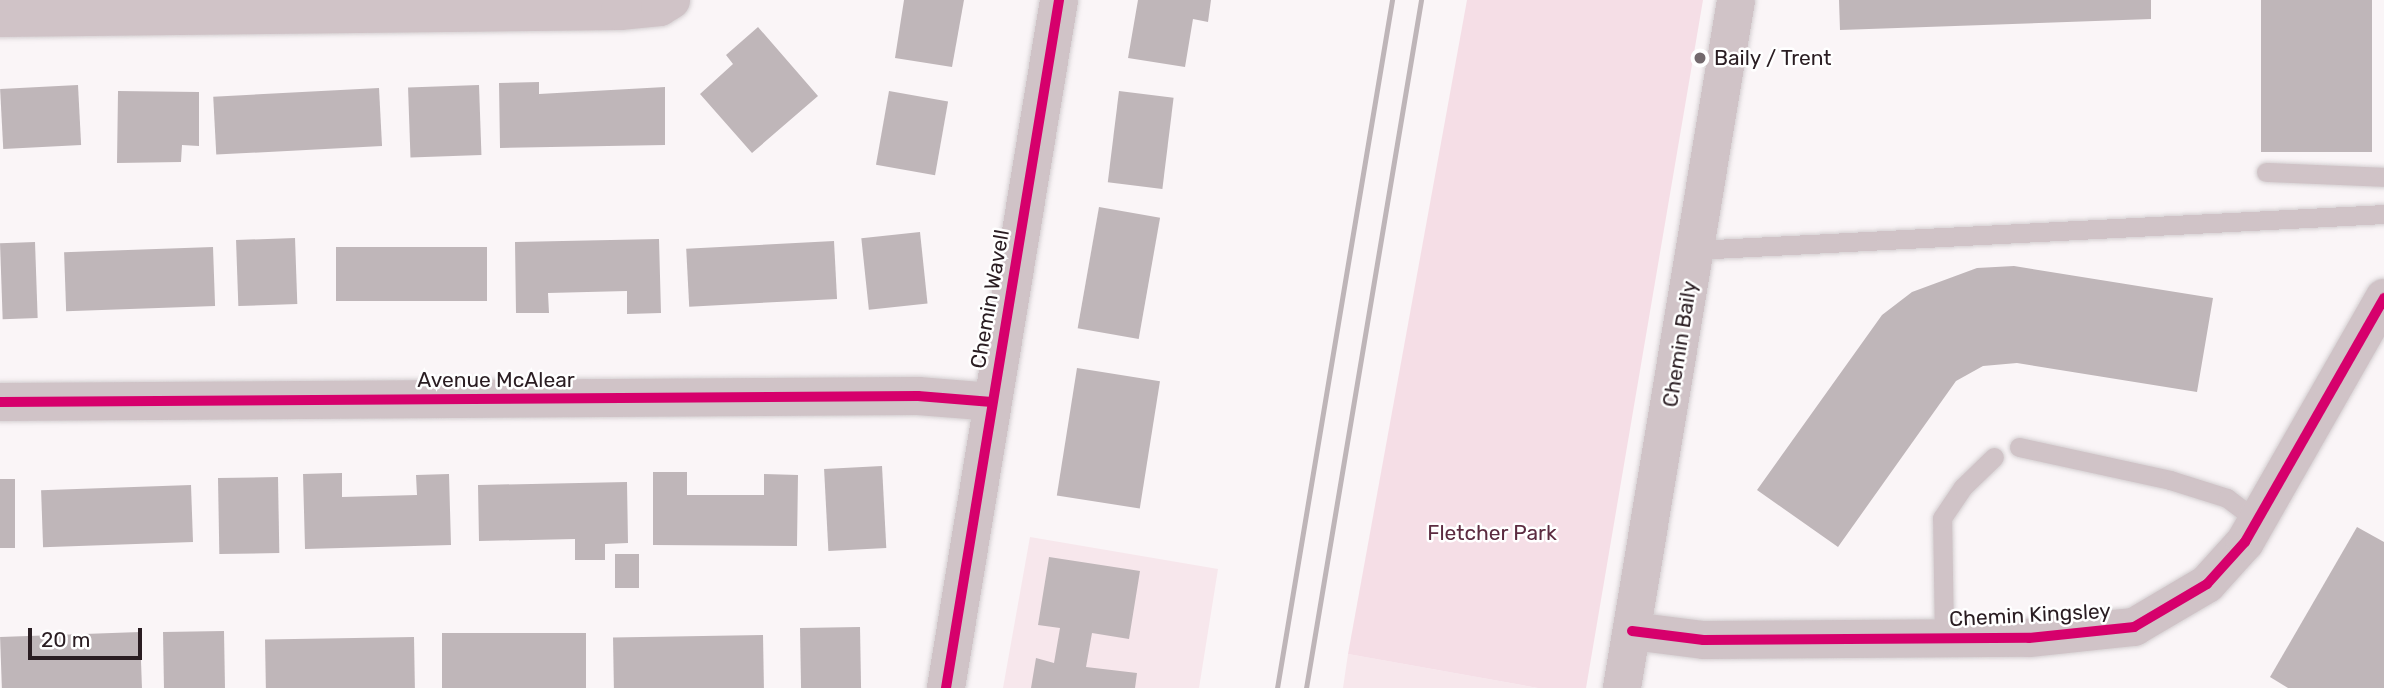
<!DOCTYPE html>
<style>
body{margin:0}
#map{position:relative;width:2384px;height:688px;overflow:hidden;background:#faf5f7;font-family:Rubik,sans-serif}
div>[style]{position:absolute}
[style*='--x']{left:calc(var(--x)*1px);top:calc(var(--y)*1px);width:calc(var(--w)*1px);rotate:calc(var(--a)*1deg)}
.built>*{inset:0;background:#f7e7ec}
.green>*{inset:0;background:#f5dee6}
.building>*{inset:0;background:#bfb6b9;transform-origin:0 0}
.roads{filter:drop-shadow(0 0 2px #d4cfd1) drop-shadow(0 0 2px #d4cfd1)}
.lane>*{height:19px;margin:-9.5px;padding:0 9.5px;transform-origin:9.5px;border-radius:9.5px;background:#d0c3c7}
.street>*{height:38px;margin:-19px;padding:0 19px;transform-origin:19px;border-radius:19px;background:#d0c3c7}
.rail>*{height:5px;margin:-2.5px;padding:0 2.5px;transform-origin:2.5px;border-radius:2.5px;background:#beb5b8}
.cycleway>*{height:10px;margin:-5px;padding:0 5px;transform-origin:5px;border-radius:5px;background:#d6006c}
.dots>*{width:19px;height:19px;translate:-50% -50%;box-sizing:border-box;border:4px solid #fff;border-radius:50%}
span{translate:-50% -50%;white-space:nowrap;text-align:center;line-height:1.15;-webkit-text-stroke:5px #fff;paint-order:stroke}
.poi-label{font-size:21px;color:#2a1d22}
.left{translate:0 -50%;text-align:left}
.street-label{font-size:21px;color:#2a1d22}
.park-label{font-size:21px;color:#5c2b40}
.scale{position:absolute;left:28px;top:628px;width:114px;height:32px;box-sizing:border-box;border:4px solid #2a1d22;border-top:0;padding-left:9px;font-size:21px;line-height:24px;white-space:nowrap;color:#2a1d22;-webkit-text-stroke:5px #fff;paint-order:stroke}
</style>
<div id="map">
<div class="built">
<i style="clip-path:polygon(1030px 537px,1218px 569px,1199px 688px,1003px 688px)"></i>
<i style="clip-path:polygon(1348px 654px,1538px 688px,1343px 688px)"></i>
</div>
<div class="green">
<i style="clip-path:polygon(1467px 0,1703px 0,1586px 688px,1538px 688px,1348px 654px)"></i>
</div>
<div class="building">
<i style="clip-path:polygon(904px 0,964px 0,952px 67px,895px 58px)"></i>
<i style="clip-path:polygon(1138px 0,1211px 0,1208px 22px,1193px 19px,1185px 67px,1128px 58px)"></i>
<i style="clip-path:polygon(1839px 0,2151px 0,2151px 19px,1840px 30px)"></i>
<i style="left:2261px;top:0;width:111px;height:152px"></i>
<i style="clip-path:polygon(758px 27px,818px 96px,752px 153px,700px 94px,733px 64px,726px 55px)"></i>
<i style="clip-path:polygon(539px 82px,539px 94px,665px 87px,665px 145px,500px 148px,499px 83px)"></i>
<i style="left:78px;top:85px;width:60px;height:78px;rotate:87deg"></i>
<i style="left:479px;top:85px;width:70px;height:71px;rotate:88deg"></i>
<i style="left:379px;top:88px;width:58px;height:166px;rotate:87deg"></i>
<i style="clip-path:polygon(118px 91px,199px 92px,199px 146px,182px 145px,181px 162px,117px 163px)"></i>
<i style="left:889px;top:91px;width:60px;height:75px;rotate:10deg"></i>
<i style="left:1119px;top:91px;width:55px;height:92px;rotate:7deg"></i>
<i style="left:1099px;top:207px;width:62px;height:123px;rotate:10deg"></i>
<i style="left:920px;top:232px;width:72px;height:59px;rotate:84deg"></i>
<i style="left:295px;top:238px;width:66px;height:59px;rotate:88deg"></i>
<i style="clip-path:polygon(659px 239px,661px 313px,627px 314px,627px 291px,548px 293px,549px 313px,516px 313px,515px 242px)"></i>
<i style="left:834px;top:241px;width:58px;height:148px;rotate:87deg"></i>
<i style="left:35px;top:242px;width:76px;height:35px;rotate:88deg"></i>
<i style="left:213px;top:247px;width:59px;height:149px;rotate:88deg"></i>
<i style="left:336px;top:247px;width:151px;height:54px"></i>
<i style="clip-path:polygon(2014px 266px,2213px 298px,2197px 392px,2017px 363px,1983px 366px,1956px 381px,1838px 547px,1757px 490px,1882px 315px,1912px 292px,1977px 268px)"></i>
<i style="left:1077px;top:368px;width:84px;height:129px;rotate:9deg"></i>
<i style="left:882px;top:466px;width:82px;height:58px;rotate:87deg"></i>
<i style="clip-path:polygon(653px 472px,687px 472px,687px 495px,764px 495px,764px 474px,798px 475px,797px 546px,653px 545px)"></i>
<i style="clip-path:polygon(342px 473px,342px 497px,417px 495px,416px 475px,449px 474px,451px 545px,305px 549px,303px 474px)"></i>
<i style="left:278px;top:477px;width:76px;height:60px;rotate:89deg"></i>
<i style="left:0;top:479px;width:15px;height:69px"></i>
<i style="clip-path:polygon(627px 482px,628px 543px,605px 544px,605px 560px,575px 560px,575px 539px,479px 541px,478px 485px)"></i>
<i style="left:191px;top:485px;width:57px;height:150px;rotate:88deg"></i>
<i style="clip-path:polygon(2357px 527px,2384px 542px,2384px 688px,2288px 688px,2270px 677px)"></i>
<i style="left:615px;top:554px;width:24px;height:34px"></i>
<i style="clip-path:polygon(1049px 557px,1140px 571px,1129px 639px,1092px 633px,1086px 667px,1137px 673px,1135px 688px,1031px 688px,1036px 658px,1054px 663px,1060px 628px,1038px 625px)"></i>
<i style="left:860px;top:627px;width:61px;height:60px;rotate:89deg"></i>
<i style="left:224px;top:631px;width:57px;height:61px;rotate:89deg"></i>
<i style="left:140px;top:632px;width:56px;height:140px;rotate:88deg"></i>
<i style="left:586px;top:633px;width:55px;height:144px;rotate:90deg"></i>
<i style="left:763px;top:635px;width:53px;height:150px;rotate:89deg"></i>
<i style="left:414px;top:637px;width:51px;height:149px;rotate:89deg"></i>
</div>
<div class="roads">
<div class="lane">
<i style="--x:2266;--y:172;--w:118;--a:2.4"></i>
<i style="--x:1695;--y:250;--w:690;--a:-2.99"></i>
<i style="--x:2019;--y:447;--w:155;--a:12.3"></i>
<i style="--x:2170;--y:480;--w:60;--a:17.5"></i>
<i style="--x:2227;--y:498;--w:39;--a:37"></i>
<i style="--x:1944;--y:639;--w:121;--a:-90.9"></i>
<i style="--x:1942;--y:518;--w:37;--a:-56"></i>
<i style="--x:1963;--y:487;--w:43;--a:-44.1"></i>
</div>
<div class="street">
<i style="--x:0;--y:18;--w:620;--a:-0.65"></i>
<i style="--x:620;--y:11;--w:40;--a:-5.7"></i>
<i style="--x:660;--y:7;--w:13;--a:-32"></i>
<i style="--x:0;--y:402;--w:918;--a:-0.37"></i>
<i style="--x:918;--y:396;--w:74;--a:4.6"></i>
<i style="--x:1632;--y:631;--w:72;--a:7.2"></i>
<i style="--x:1703;--y:640;--w:326;--a:-0.4"></i>
<i style="--x:2029;--y:638;--w:106;--a:-6"></i>
<i style="--x:2134;--y:627;--w:85;--a:-30.5"></i>
<i style="--x:2207;--y:584;--w:57;--a:-47.9"></i>
<i style="--x:2245;--y:542;--w:281;--a:-60.3"></i>
<i style="--x:946;--y:688;--w:697;--a:-80.67"></i>
<i style="--x:1622;--y:688;--w:697;--a:-80.59"></i>
</div>
</div>
<div class="rail">
<i style="--x:1277;--y:688;--w:698;--a:-80.51"></i>
<i style="--x:1306;--y:688;--w:698;--a:-80.51"></i>
</div>
<div class="cycleway">
<i style="--x:0;--y:402;--w:918;--a:-0.37"></i>
<i style="--x:918;--y:396;--w:74;--a:4.6"></i>
<i style="--x:1632;--y:631;--w:72;--a:7.2"></i>
<i style="--x:1703;--y:640;--w:326;--a:-0.4"></i>
<i style="--x:2029;--y:638;--w:106;--a:-6"></i>
<i style="--x:2134;--y:627;--w:85;--a:-30.5"></i>
<i style="--x:2207;--y:584;--w:57;--a:-47.9"></i>
<i style="--x:2245;--y:542;--w:281;--a:-60.3"></i>
<i style="--x:946;--y:688;--w:697;--a:-80.67"></i>
</div>
<div class="dots">
<i style="left:1700px;top:58px;background:#73696d"></i>
</div>
<div class="poi-label">
<span class="left" style="left:1714px;top:58px">Baily / Trent</span>
</div>
<div class="street-label">
<span style="left:990px;top:299px;rotate:-80deg">Chemin Wavell</span>
<span style="left:1680px;top:344px;rotate:-81deg">Chemin Baily</span>
<span style="left:496px;top:380px">Avenue McAlear</span>
<span style="left:2030px;top:615px;rotate:-3deg">Chemin Kingsley</span>
</div>
<div class="park-label">
<span style="left:1492px;top:533px">Fletcher Park</span>
</div>
<div class="scale">20 m</div>
</div>
